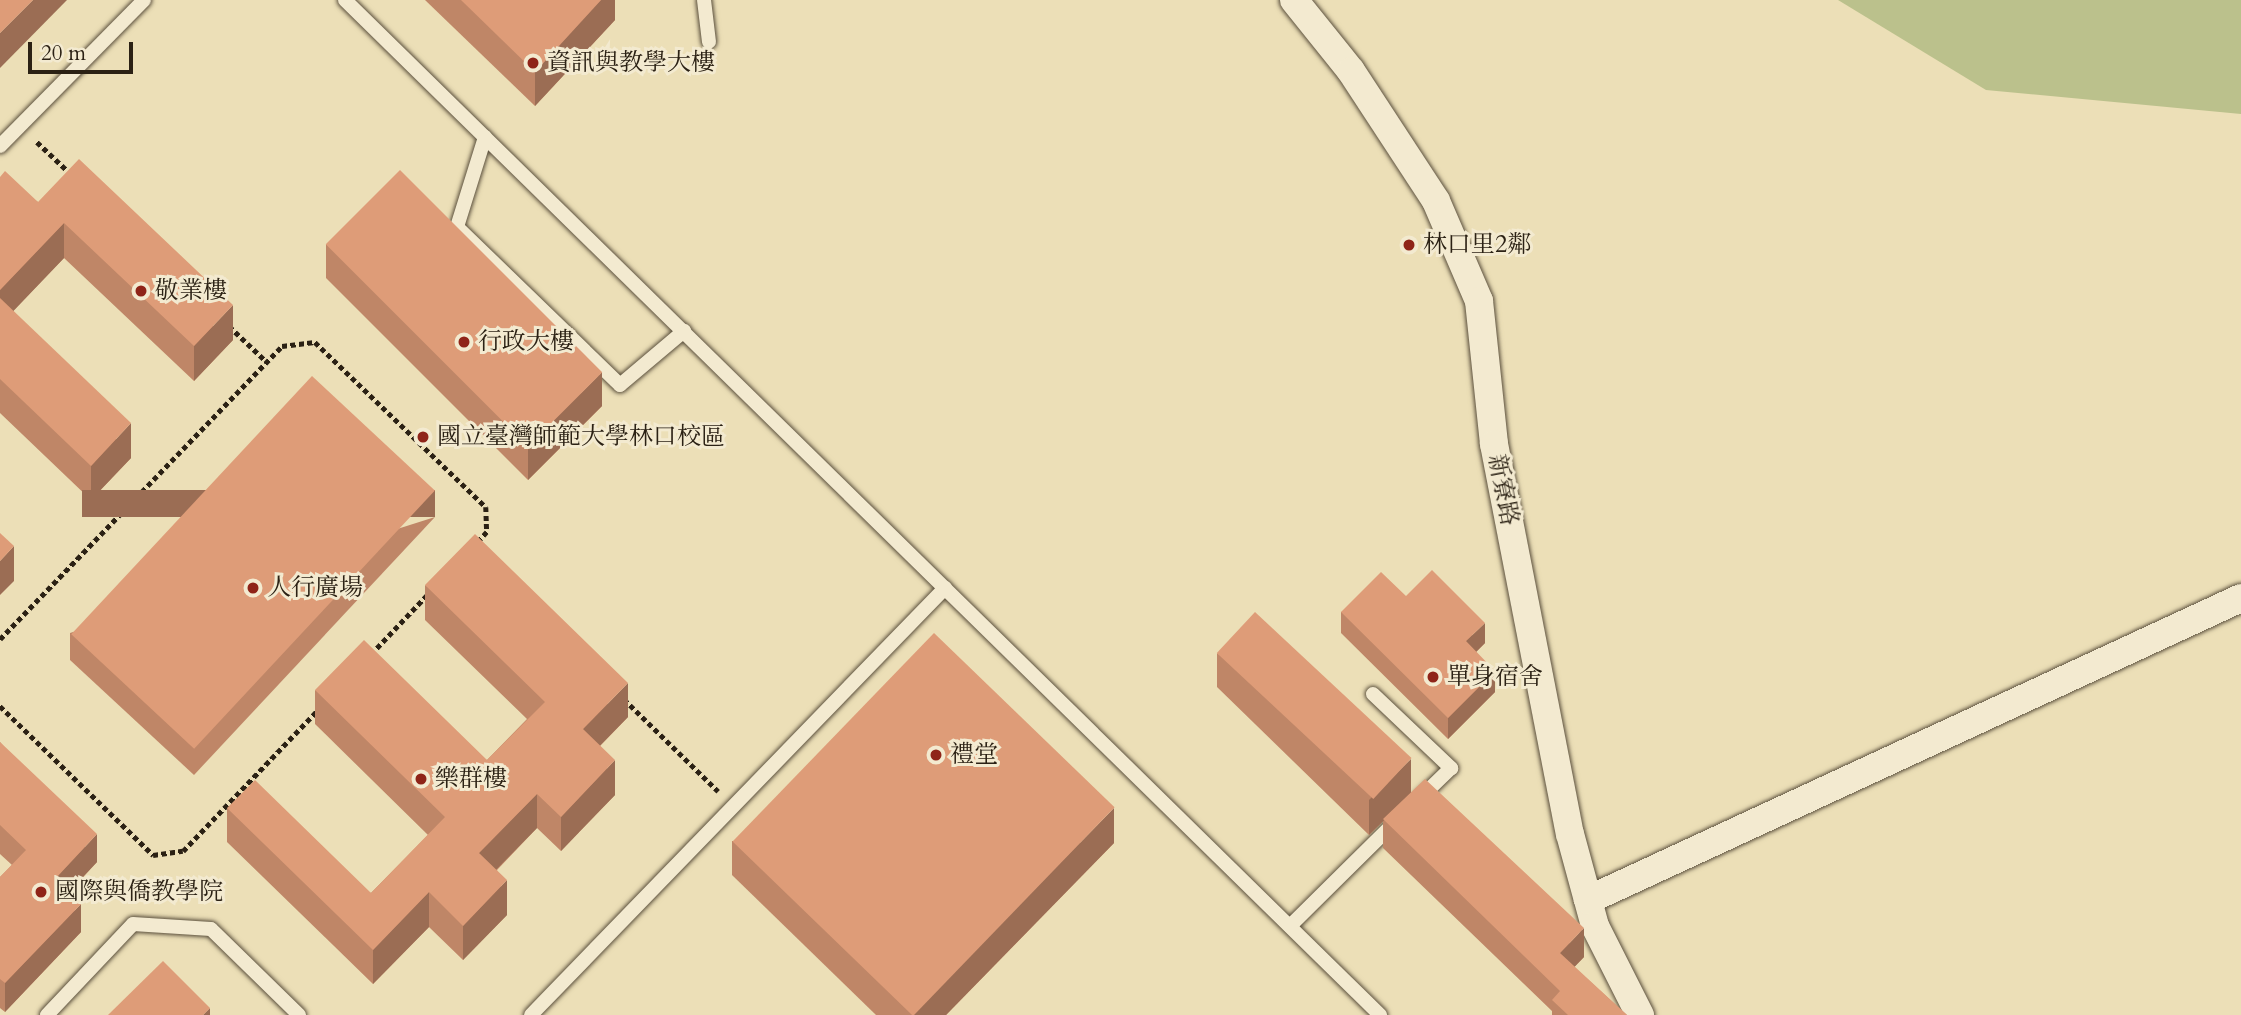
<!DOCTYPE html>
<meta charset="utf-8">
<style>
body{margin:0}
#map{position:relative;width:2241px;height:1015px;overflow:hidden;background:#ecdfb7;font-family:Cardo,"Noto Serif TC",serif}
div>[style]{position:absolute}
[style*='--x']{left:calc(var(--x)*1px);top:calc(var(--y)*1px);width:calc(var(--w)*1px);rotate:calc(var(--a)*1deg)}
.green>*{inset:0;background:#bbc18c}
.path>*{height:4.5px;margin-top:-2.25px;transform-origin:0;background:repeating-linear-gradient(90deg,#2b2114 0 5px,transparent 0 8.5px)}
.roads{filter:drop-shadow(0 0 2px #5b503d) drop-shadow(0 0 2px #5b503d)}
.service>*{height:14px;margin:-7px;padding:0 7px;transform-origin:7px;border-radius:7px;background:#f3ead0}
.minor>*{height:28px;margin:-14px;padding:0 14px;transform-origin:14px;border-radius:14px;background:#f3ead0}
.wall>*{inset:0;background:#bf8667}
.shaded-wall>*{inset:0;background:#9b6d54;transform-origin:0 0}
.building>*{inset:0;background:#de9c78;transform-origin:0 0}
.dots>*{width:19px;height:19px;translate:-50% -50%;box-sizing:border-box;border:4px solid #f3ead0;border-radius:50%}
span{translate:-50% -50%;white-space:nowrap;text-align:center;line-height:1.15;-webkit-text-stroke:6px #f3ead0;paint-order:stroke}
.poi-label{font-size:24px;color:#2b2114}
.left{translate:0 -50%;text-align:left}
.street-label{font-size:24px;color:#2b2114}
.scale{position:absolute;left:28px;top:42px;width:105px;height:32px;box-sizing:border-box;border:4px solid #2b2114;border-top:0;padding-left:9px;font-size:21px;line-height:24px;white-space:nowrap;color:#2b2114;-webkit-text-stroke:5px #f3ead0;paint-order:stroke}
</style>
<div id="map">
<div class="green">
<i style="clip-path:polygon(1838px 0,2241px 0,2241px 114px,1986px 90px)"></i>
</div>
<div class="path">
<i style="--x:37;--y:142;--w:48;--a:43.3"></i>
<i style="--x:229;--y:326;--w:52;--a:43.5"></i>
<i style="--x:0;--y:639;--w:407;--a:-46.1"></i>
<i style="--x:282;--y:346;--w:33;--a:-7"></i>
<i style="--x:315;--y:342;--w:238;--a:44"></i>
<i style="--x:486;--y:507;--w:25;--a:88"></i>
<i style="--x:487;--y:532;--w:13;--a:132"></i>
<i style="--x:371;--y:654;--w:83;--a:-46.5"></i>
<i style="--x:624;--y:699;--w:132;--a:44.4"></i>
<i style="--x:0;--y:706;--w:214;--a:44.2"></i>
<i style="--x:153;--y:855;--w:30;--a:-8"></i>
<i style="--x:183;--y:851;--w:194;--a:-46.3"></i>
</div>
<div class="roads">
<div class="service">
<i style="--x:345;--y:0;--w:1450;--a:44.44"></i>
<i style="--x:704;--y:0;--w:42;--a:83.2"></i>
<i style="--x:485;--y:137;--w:94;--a:107.3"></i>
<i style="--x:457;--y:227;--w:227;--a:44.1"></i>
<i style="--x:620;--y:385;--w:84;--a:-40.2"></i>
<i style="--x:0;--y:146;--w:205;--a:-45.4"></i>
<i style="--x:1373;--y:694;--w:108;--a:43.5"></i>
<i style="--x:1451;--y:768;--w:42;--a:136"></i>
<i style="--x:1290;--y:926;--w:149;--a:-44.7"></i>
<i style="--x:47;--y:1015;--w:125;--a:-46.6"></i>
<i style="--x:133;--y:924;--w:78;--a:3.7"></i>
<i style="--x:211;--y:929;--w:123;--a:44.3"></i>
<i style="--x:531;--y:1015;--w:595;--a:-45.89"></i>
</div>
<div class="minor">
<i style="--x:1294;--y:0;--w:91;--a:51.2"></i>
<i style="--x:1351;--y:71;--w:155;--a:56.8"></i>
<i style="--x:1436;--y:201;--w:109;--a:66.7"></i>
<i style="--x:1479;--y:301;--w:144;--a:84"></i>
<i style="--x:1494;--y:444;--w:397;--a:79"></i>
<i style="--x:1570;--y:834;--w:95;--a:74.8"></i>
<i style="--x:1595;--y:926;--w:100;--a:63.2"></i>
<i style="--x:1588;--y:900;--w:719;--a:-24.82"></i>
</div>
</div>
<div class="wall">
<i style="clip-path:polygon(425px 0,615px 0,615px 20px,535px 106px)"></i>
<i style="clip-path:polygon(0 177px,38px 202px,233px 340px,194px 381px,64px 258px,13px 311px,131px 458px,91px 500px,0 413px)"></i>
<i style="clip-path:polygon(326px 244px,602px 406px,528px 480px,326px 278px)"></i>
<i style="clip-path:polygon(435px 517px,194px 775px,70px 660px,70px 633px)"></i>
<i style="clip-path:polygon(425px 585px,628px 717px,600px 746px,615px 795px,561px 851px,537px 828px,497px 870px,507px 915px,463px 960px,429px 927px,373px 984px,227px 842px,227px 808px,371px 893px,428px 835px,315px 724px,315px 690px,487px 760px,527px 719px,425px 620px)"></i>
<i style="clip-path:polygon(1406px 596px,1485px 643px,1476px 652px,1495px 692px,1448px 739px,1341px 633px,1341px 612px)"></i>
<i style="clip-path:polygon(1217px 653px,1411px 792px,1584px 957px,1574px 967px,1627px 1015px,1552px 1015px,1552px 1011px,1383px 848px,1383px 821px,1369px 835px,1217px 687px)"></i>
<i style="clip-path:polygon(0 742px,97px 862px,69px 892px,81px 932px,5px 1012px,0 1008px,0 877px,12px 865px,0 854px)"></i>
<i style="clip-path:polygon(732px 841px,1114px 843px,946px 1015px,876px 1015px,732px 875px)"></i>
</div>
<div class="shaded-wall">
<i style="clip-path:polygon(33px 0,67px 0,0 68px,0 33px)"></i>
<i style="clip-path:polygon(601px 0,615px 0,615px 20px,535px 106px,535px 72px)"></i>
<i style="clip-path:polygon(64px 223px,64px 258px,0 325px,0 290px)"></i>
<i style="clip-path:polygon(233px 305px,233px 340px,194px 381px,194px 346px)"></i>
<i style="clip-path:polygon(602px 372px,602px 406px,528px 480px,528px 446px)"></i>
<i style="clip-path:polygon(131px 423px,131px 458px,91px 500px,91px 466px)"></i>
<i style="left:435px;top:490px;width:27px;height:353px;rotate:90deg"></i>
<i style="clip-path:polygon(14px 546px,14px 581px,0 595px,0 561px)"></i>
<i style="clip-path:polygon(1485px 623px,1485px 643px,1466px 662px,1466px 641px)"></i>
<i style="clip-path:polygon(1495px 671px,1495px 692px,1448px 739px,1448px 718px)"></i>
<i style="clip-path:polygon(628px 683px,628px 717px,583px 763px,583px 729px)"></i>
<i style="clip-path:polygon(1411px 759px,1411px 794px,1369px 835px,1369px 800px)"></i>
<i style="clip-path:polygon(615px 760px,615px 795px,561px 851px,561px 817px)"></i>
<i style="clip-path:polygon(537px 794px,537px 828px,479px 887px,479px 853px)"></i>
<i style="clip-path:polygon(1114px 808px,1114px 843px,946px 1015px,912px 1015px)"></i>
<i style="clip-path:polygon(97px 834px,97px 862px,55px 907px,55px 879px)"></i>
<i style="clip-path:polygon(507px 880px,507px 915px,463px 960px,463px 926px)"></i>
<i style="clip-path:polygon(429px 892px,429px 927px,373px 984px,373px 950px)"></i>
<i style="clip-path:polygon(81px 904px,81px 932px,5px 1012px,5px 983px)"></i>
<i style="clip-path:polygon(1584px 928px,1584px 957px,1560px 982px,1560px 953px)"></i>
<i style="clip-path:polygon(210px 1008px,210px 1015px,203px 1015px)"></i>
</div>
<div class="building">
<i style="clip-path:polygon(0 0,33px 0,0 33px)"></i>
<i style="clip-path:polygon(461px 0,601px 0,535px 72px)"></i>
<i style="clip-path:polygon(79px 159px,233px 305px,194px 346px,64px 223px,0 290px,0 177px,5px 171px,38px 202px)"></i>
<i style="left:400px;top:170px;width:286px;height:105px;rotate:45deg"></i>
<i style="clip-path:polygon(0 298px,131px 423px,91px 466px,0 379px)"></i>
<i style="left:312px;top:376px;width:168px;height:353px;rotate:43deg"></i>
<i style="clip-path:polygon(0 533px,14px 546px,0 561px)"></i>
<i style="clip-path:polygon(475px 534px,628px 683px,583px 729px,615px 760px,561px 817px,537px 794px,479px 853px,507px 880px,463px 926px,429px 892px,373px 950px,227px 808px,255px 780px,371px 893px,445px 817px,315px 690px,364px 640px,487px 760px,545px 702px,425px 585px)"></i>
<i style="clip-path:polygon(1432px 570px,1485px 623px,1466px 641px,1495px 671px,1448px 718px,1341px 612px,1381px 572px,1406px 596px)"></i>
<i style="left:1255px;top:612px;width:214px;height:56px;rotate:43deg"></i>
<i style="left:934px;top:633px;width:251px;height:290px;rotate:44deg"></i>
<i style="clip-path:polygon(0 742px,97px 834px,55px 879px,81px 904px,5px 983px,0 979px,0 877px,26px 850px,0 825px)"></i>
<i style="clip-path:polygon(1425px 779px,1584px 928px,1560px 953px,1627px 1015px,1568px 1015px,1552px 1000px,1560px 991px,1383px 819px)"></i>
<i style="clip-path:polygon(163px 961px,210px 1008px,203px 1015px,108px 1015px)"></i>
</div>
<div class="dots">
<i style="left:533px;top:63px;background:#8f2418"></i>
<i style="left:1409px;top:245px;background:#8f2418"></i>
<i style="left:141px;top:291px;background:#8f2418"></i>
<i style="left:464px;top:342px;background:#8f2418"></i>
<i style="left:423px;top:437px;background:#8f2418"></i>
<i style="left:253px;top:588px;background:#8f2418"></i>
<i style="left:1433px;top:677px;background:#8f2418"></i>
<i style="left:936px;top:755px;background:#8f2418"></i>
<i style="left:421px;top:779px;background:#8f2418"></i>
<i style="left:41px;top:892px;background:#8f2418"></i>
</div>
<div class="poi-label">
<span class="left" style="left:547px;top:63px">資訊與教學大樓</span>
<span class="left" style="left:1423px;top:245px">林口里2鄰</span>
<span class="left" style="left:155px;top:291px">敬業樓</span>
<span class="left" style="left:478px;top:342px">行政大樓</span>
<span class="left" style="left:437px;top:437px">國立臺灣師範大學林口校區</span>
<span class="left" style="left:267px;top:588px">人行廣場</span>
<span class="left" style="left:1447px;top:677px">單身宿舍</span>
<span class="left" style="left:950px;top:755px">禮堂</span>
<span class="left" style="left:435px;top:779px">樂群樓</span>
<span class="left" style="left:55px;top:892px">國際與僑教學院</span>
</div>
<div class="street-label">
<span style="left:1503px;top:490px;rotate:79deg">新寮路</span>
</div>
<div class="scale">20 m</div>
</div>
